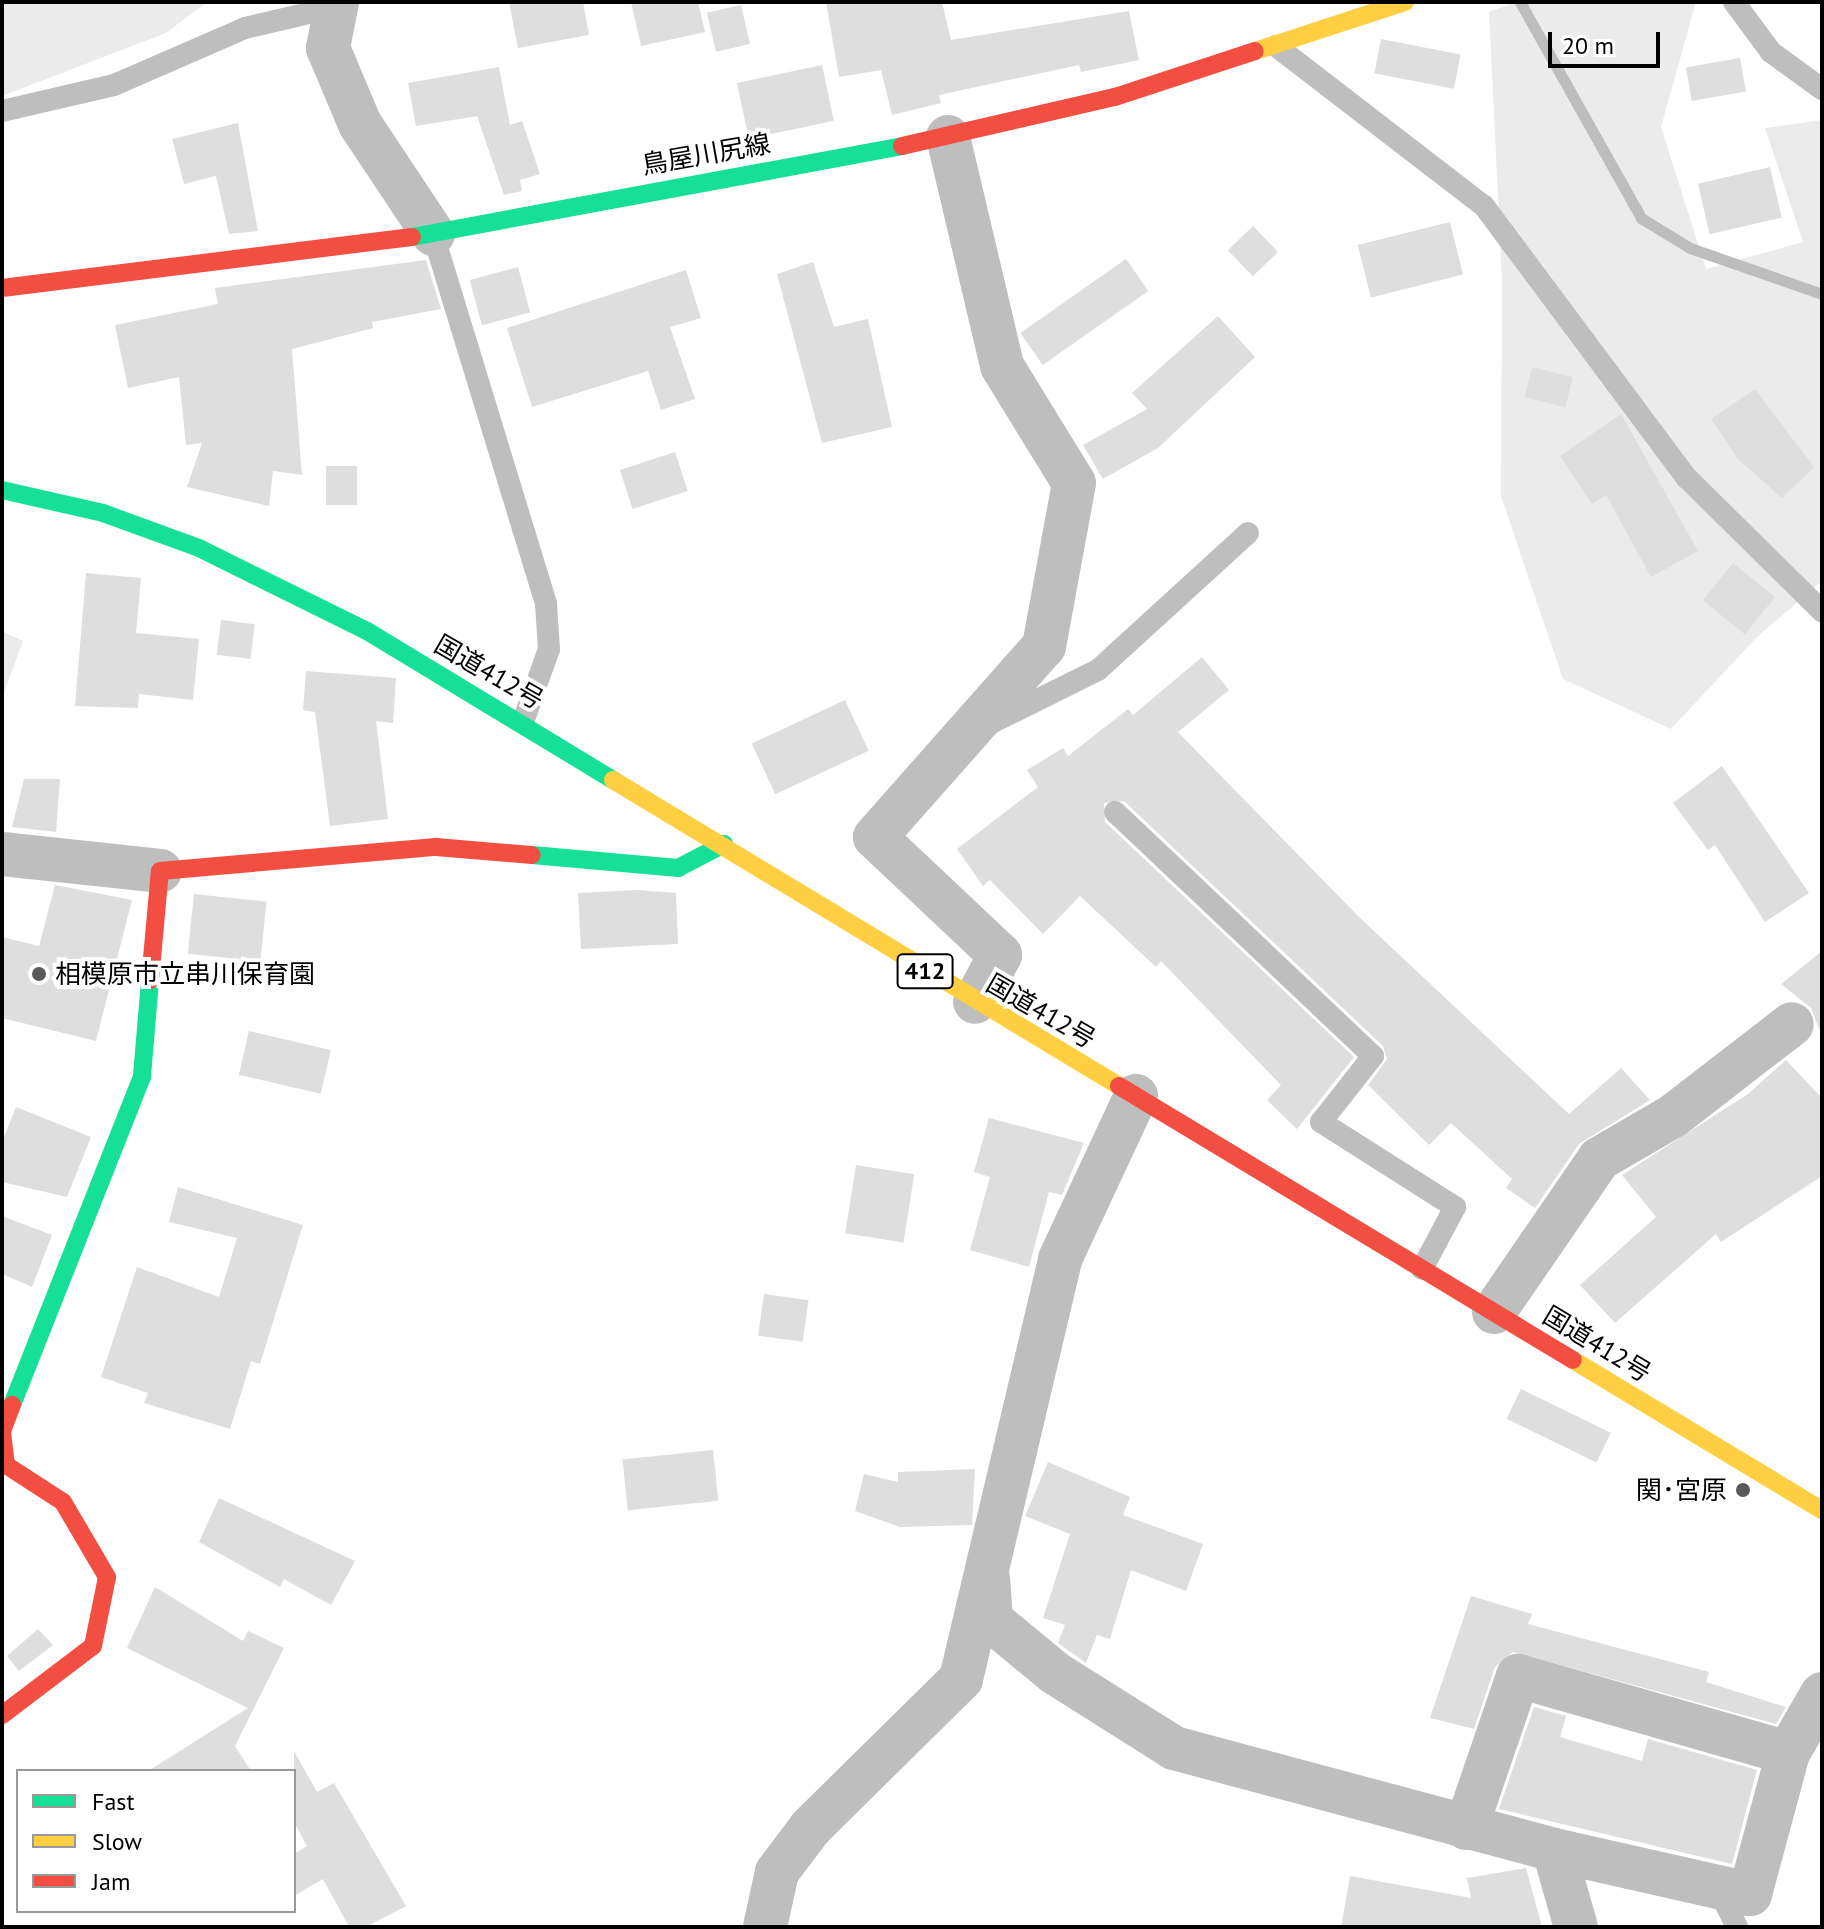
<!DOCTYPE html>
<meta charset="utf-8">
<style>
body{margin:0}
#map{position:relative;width:1824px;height:1929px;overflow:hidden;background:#fff;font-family:"PT Sans","Noto Sans JP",sans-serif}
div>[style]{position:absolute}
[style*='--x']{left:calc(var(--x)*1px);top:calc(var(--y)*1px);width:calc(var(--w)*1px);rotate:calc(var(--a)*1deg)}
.green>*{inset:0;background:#ebebeb}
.stream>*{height:11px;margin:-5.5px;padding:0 5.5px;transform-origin:5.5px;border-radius:5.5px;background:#bdbdbd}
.building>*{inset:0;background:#dedede;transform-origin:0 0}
.lane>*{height:22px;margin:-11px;padding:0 11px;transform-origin:11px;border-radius:11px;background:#bebebe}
.street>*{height:44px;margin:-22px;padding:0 22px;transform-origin:22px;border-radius:22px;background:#bebebe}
.fast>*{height:18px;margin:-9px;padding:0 9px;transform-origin:9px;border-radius:9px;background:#16e098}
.slow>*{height:18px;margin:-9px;padding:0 9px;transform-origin:9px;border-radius:9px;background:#ffcf43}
.jam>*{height:18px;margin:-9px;padding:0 9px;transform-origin:9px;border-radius:9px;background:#f24e42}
.dots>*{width:22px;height:22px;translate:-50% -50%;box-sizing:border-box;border:4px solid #fff;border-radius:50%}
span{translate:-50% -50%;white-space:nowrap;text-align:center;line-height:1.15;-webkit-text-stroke:8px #fff;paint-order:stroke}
.shield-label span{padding:2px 6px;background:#fff;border:2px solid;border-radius:6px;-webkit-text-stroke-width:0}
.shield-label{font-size:24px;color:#000;font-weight:700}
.street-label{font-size:26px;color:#000}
.poi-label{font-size:26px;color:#000}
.left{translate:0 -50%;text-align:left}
.right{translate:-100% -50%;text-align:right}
.frame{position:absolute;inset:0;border:4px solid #000;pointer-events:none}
.legend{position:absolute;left:16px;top:1769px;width:280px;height:144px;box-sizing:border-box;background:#fff;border:2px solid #999;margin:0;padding:10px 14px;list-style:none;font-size:24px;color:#000}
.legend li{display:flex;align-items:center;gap:16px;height:40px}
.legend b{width:40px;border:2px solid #999}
.scale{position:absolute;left:1548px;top:32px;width:112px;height:36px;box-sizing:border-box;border:4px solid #000;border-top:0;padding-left:10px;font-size:24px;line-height:28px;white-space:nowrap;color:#000;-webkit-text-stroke:6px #fff;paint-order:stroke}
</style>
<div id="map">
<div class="green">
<i style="clip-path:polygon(2px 2px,207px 2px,166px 33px,2px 96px)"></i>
<i style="clip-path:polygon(1515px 2px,1696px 2px,1661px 127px,1706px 269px,1803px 242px,1765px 128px,1822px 120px,1822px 581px,1757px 637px,1671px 729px,1563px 679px,1501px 496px,1502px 279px,1489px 12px)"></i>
<i style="clip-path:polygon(2px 631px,23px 641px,2px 698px)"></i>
</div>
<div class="stream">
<i style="--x:1520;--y:2;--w:248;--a:60.7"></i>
<i style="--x:1641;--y:218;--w:57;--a:31.5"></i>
<i style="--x:1690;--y:248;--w:140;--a:19.2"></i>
</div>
<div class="building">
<i style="clip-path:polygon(509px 2px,583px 2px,589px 35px,518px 48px)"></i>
<i style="clip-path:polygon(631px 2px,698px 2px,705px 32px,641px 46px)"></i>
<i style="clip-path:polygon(826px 2px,942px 2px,951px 40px,1129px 11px,1139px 60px,1081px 72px,1079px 65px,939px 95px,941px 103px,892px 115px,881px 70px,839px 77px)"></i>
<i style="left:741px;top:5px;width:40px;height:35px;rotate:77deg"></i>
<i style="left:1381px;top:39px;width:81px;height:35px;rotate:11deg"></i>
<i style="left:1740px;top:58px;width:34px;height:55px;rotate:80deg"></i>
<i style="left:822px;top:65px;width:57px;height:87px;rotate:78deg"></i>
<i style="clip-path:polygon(499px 67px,510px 125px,522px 121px,540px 174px,520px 180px,522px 191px,504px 195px,477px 116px,416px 126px,408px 83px)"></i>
<i style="clip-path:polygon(238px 123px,258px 231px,229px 234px,216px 176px,184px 184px,172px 139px)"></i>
<i style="left:1770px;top:167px;width:52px;height:74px;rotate:77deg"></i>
<i style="left:1450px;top:222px;width:54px;height:95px;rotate:76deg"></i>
<i style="left:1253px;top:226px;width:36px;height:35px;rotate:46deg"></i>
<i style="left:1126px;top:259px;width:39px;height:129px;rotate:55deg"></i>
<i style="clip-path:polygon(426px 260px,441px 309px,372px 322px,373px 328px,292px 349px,302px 475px,273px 471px,269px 506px,187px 487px,202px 443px,186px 445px,179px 377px,128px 388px,115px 325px,218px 304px,215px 288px)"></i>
<i style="clip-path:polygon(813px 262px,834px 327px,868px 319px,892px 427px,822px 443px,777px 274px)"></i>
<i style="left:518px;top:267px;width:47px;height:50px;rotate:75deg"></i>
<i style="clip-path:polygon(686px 270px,701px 318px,670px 327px,695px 399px,661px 410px,648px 371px,532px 407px,507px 328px)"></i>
<i style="clip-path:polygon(1218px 316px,1255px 357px,1158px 448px,1103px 479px,1083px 445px,1147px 409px,1132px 393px)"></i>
<i style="left:1532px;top:367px;width:42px;height:31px;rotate:14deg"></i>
<i style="clip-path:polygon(1755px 389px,1814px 467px,1782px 498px,1738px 459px,1711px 419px)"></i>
<i style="clip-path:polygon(1621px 414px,1698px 551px,1651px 577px,1606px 495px,1592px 504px,1560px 456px)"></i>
<i style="left:675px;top:452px;width:41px;height:58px;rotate:72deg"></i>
<i style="left:357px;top:466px;width:39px;height:31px;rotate:90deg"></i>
<i style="left:1733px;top:563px;width:54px;height:48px;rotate:39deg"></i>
<i style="clip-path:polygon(86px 573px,141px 578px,136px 633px,199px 639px,193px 700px,139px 694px,138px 708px,75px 706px)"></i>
<i style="left:221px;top:620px;width:34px;height:35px;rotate:7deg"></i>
<i style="clip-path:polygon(1202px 657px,1229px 690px,1178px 732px,1359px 917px,1569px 1114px,1621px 1068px,1650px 1100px,1579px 1144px,1535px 1208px,1506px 1188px,1512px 1179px,1451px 1123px,1429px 1145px,1368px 1085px,1387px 1059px,1383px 1046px,1124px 801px,1104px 803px,1105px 822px,1354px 1057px,1297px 1129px,1267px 1100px,1281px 1085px,1161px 961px,1156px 967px,1080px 896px,1043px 934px,990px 880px,983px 886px,957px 849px,1038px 787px,1027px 770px,1063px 748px,1068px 756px,1128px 709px,1133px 715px)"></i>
<i style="clip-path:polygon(306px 671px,396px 678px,393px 723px,376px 721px,388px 819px,330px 826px,315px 712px,303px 710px)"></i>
<i style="left:845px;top:700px;width:56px;height:103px;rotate:65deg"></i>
<i style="clip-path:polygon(1722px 766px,1809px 893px,1765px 922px,1715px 845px,1708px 850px,1673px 803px)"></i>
<i style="clip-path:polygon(24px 779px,60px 779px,56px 832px,12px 827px)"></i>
<i style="clip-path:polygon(55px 885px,132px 900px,96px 1041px,2px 1018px,2px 937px,39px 946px)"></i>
<i style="clip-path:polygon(638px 890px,676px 893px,678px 944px,581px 949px,578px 893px)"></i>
<i style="left:194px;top:894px;width:73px;height:60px;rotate:6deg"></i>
<i style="clip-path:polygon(1822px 951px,1822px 1036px,1811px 1008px,1781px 984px)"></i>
<i style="left:249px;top:1031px;width:84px;height:45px;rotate:13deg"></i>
<i style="clip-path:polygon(1786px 1060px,1822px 1098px,1822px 1176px,1721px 1242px,1716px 1234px,1615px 1323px,1580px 1285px,1656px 1217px,1622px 1175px,1748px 1094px)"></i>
<i style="clip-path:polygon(16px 1107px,91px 1137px,67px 1197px,2px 1182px,2px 1142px)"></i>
<i style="clip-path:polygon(989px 1118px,1084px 1143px,1062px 1195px,1049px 1192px,1029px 1267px,970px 1250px,990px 1177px,974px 1172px)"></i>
<i style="left:856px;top:1165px;width:59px;height:69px;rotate:9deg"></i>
<i style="clip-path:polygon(178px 1187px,303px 1225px,260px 1364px,251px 1361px,230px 1429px,144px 1403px,148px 1393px,101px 1377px,137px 1267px,219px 1297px,237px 1238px,169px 1222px)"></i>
<i style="clip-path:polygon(2px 1216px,52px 1235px,32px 1287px,2px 1274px)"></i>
<i style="left:764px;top:1294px;width:45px;height:42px;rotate:8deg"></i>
<i style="left:1521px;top:1389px;width:100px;height:33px;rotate:26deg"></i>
<i style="left:713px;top:1450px;width:51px;height:91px;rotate:84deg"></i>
<i style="clip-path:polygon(1048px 1462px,1130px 1497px,1123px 1515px,1203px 1544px,1186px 1591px,1131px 1570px,1110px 1639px,1097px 1635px,1086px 1663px,1058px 1643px,1065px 1625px,1043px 1618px,1070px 1534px,1025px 1516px)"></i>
<i style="clip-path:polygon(975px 1469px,972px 1525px,900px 1527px,855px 1511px,864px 1474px,898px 1482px,898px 1472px)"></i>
<i style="clip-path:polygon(219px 1498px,355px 1561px,331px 1605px,284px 1579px,280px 1587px,199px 1542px)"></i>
<i style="clip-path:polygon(155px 1587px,243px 1641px,248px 1631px,284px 1648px,235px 1746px,251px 1771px,148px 1771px,248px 1708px,127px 1648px)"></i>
<i style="clip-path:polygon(1471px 1596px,1532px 1614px,1528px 1624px,1709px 1672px,1706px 1682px,1786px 1707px,1776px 1724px,1513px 1652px,1495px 1667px,1474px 1729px,1430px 1718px)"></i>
<i style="clip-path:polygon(38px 1629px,53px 1645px,19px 1671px,7px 1656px)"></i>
<i style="clip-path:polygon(1534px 1707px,1566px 1716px,1560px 1737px,1642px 1761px,1648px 1739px,1757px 1770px,1732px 1864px,1499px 1809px)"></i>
<i style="clip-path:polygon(294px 1751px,317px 1792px,334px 1783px,406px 1906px,366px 1927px,349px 1927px,323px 1879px,294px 1896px,294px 1854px,307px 1846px,294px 1822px)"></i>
<i style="clip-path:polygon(1526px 1868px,1542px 1927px,1341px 1927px,1350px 1876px,1471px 1898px,1467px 1878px)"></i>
</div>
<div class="lane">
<i style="--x:1734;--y:2;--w:62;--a:53.5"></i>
<i style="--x:1771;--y:52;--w:63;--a:36"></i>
<i style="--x:1276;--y:46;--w:262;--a:37.6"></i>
<i style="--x:1484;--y:206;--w:339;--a:53.3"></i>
<i style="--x:1687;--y:478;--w:190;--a:44.6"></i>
<i style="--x:2;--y:111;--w:115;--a:-13.1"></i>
<i style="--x:114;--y:85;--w:143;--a:-23.5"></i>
<i style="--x:245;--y:28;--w:92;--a:-13.1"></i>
<i style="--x:433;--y:234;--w:387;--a:73"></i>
<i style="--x:546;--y:604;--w:45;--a:86.2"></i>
<i style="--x:549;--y:649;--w:77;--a:109.6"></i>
<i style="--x:987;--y:725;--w:124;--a:-26.4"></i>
<i style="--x:1098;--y:670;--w:203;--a:-42.4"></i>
<i style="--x:1115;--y:812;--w:355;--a:43.4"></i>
<i style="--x:1373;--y:1056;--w:84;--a:128.2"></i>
<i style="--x:1321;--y:1122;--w:159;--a:32.4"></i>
<i style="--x:1455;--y:1207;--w:70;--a:118"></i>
<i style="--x:1717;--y:1887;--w:45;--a:63.4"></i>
</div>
<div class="street">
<i style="--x:337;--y:2;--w:47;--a:101.1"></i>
<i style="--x:328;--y:48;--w:82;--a:67.2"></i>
<i style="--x:360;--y:124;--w:132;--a:56.4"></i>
<i style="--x:948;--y:137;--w:235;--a:76.7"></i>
<i style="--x:1002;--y:366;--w:137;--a:58.4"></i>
<i style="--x:1074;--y:483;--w:166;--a:100.4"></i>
<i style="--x:1044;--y:646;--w:255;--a:131.5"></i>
<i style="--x:875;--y:837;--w:172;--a:43.3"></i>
<i style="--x:1000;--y:955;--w:53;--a:118"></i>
<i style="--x:2;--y:854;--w:159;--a:6.1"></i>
<i style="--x:1494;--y:1312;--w:186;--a:-55.5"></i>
<i style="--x:1599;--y:1159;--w:86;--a:-30.2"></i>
<i style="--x:1673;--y:1116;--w:150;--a:-37.7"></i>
<i style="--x:988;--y:1578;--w:42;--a:85.9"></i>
<i style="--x:991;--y:1620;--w:83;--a:39.6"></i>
<i style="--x:1055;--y:1673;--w:141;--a:32.2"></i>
<i style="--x:1174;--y:1748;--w:393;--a:15"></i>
<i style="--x:1554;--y:1850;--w:80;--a:74.1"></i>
<i style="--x:1466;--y:1828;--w:161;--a:-71.1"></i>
<i style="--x:1518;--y:1676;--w:281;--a:15.9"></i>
<i style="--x:1554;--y:1850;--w:201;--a:12.7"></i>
<i style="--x:1750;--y:1894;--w:146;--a:-74.9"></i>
<i style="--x:1788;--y:1753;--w:68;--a:-60"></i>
<i style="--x:765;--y:1927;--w:56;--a:-77.7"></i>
<i style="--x:777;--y:1872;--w:56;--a:-52.9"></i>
<i style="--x:811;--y:1827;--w:211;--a:-44.6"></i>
<i style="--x:961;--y:1679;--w:432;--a:-76.7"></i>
<i style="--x:1060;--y:1259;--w:180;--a:-65"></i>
</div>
<div class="fast">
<i style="--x:412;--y:237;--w:498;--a:-10.5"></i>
<i style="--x:2;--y:490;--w:104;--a:12.8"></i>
<i style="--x:103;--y:513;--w:102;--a:20"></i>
<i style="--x:199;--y:548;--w:187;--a:26.3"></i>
<i style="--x:367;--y:631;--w:288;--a:31.2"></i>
<i style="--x:532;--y:855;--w:147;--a:5.1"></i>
<i style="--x:678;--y:868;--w:52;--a:-27.6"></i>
<i style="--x:12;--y:1405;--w:354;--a:-68.4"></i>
<i style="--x:142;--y:1076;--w:96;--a:-85.2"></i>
</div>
<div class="slow">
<i style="--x:1255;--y:51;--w:158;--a:-18.1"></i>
<i style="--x:613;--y:780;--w:591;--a:31.16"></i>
<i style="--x:1573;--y:1360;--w:291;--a:31.1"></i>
</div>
<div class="jam">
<i style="--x:902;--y:146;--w:219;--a:-13"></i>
<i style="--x:1115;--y:97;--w:147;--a:-18.2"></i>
<i style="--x:2;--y:288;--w:413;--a:-7.1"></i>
<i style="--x:150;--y:980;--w:109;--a:-84.8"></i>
<i style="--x:160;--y:871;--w:277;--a:-5"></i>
<i style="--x:436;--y:847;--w:96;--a:4.8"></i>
<i style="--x:1119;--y:1086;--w:530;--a:31.11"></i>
<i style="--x:2;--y:1715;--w:114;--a:-37.2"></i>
<i style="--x:93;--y:1646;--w:70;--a:-78.5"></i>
<i style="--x:107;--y:1577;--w:87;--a:-120.4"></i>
<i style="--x:63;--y:1502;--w:68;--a:-147"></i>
<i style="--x:6;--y:1465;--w:34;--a:-97"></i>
<i style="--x:2;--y:1431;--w:28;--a:-69"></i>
</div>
<div class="dots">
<i style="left:39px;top:974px;background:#595959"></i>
<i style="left:1743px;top:1490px;background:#595959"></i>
</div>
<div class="shield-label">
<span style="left:925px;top:971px">412</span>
</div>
<div class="street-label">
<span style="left:706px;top:154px;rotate:-10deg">鳥屋川尻線</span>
<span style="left:489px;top:672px;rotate:30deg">国道412号</span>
<span style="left:1041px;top:1011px;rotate:30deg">国道412号</span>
<span style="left:1597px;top:1344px;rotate:31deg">国道412号</span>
</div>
<div class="poi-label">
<span class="left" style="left:55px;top:974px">相模原市立串川保育園</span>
<span class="right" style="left:1727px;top:1490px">関･宮原</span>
</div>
<div class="frame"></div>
<ul class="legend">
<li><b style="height:10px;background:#16e098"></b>Fast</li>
<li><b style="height:10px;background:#ffcf43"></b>Slow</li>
<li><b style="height:10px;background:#f24e42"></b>Jam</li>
</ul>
<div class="scale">20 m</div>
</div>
